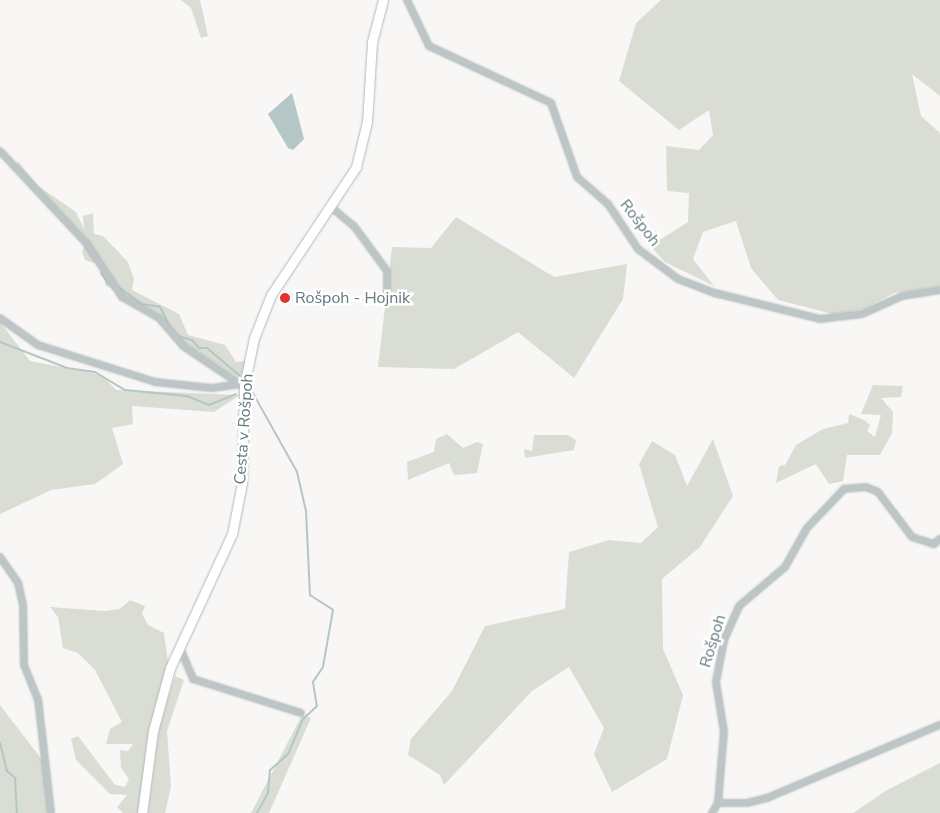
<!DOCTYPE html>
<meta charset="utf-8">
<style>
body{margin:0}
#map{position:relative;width:940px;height:813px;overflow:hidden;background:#f8f7f5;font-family:"Nunito Sans",sans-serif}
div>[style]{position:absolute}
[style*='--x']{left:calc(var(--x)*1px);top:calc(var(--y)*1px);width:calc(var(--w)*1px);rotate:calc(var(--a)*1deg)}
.green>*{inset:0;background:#d9ddd4}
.water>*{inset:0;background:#b5c6c6}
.stream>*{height:2px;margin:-1px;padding:0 1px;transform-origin:1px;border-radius:1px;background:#b5c6c6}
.roads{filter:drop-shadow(0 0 1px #b1b9bb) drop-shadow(0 0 1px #b1b9bb)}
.street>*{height:6px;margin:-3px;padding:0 3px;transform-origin:3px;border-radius:3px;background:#bec5c7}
.secondary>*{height:9px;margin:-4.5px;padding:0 4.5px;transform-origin:4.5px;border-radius:4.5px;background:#fff}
.dots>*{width:14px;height:14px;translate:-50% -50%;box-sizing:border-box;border:2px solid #fff;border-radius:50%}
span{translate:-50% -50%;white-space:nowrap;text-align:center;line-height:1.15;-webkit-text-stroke:5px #fff;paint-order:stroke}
.street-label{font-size:16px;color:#63797f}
.poi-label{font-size:16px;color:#63797f}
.left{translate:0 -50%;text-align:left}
</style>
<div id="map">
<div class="green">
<i style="clip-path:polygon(181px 0,200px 0,208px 36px,201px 38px,191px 8px)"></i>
<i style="clip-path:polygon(661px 0,940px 0,940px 96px,912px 74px,921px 116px,940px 133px,940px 286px,894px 293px,864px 309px,833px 314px,778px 300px,751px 268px,736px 221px,703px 232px,693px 259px,714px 286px,665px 262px,650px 246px,688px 222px,689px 193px,667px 191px,666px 146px,699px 150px,713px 135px,709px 110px,679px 130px,619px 81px,636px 23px)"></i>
<i style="clip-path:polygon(18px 161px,38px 186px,76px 212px,84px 229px,83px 216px,93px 213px,94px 234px,103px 236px,128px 262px,134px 279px,132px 290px,179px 314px,188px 335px,225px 345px,236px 362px,246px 361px,243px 381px,177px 338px,163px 316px,105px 285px,104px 266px,85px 260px,82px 252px,86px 241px,17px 166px)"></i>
<i style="clip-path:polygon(456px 217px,554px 277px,627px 264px,623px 299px,574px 378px,518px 332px,454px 369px,378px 367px,392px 247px,431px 248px)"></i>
<i style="clip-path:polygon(0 322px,30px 361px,102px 375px,116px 390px,240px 395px,214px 412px,132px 406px,133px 424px,112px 428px,123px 464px,95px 484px,51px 490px,0 514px)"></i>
<i style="clip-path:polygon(873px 385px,903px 386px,901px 397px,881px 398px,893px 412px,892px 433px,880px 455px,847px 455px,843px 481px,829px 484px,816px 464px,776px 483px,779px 466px,785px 465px,796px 445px,823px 429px,848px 423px,849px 414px,864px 420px,870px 425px,867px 431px,875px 437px,881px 415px,861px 414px)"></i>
<i style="clip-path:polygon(447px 434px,463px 448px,477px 442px,483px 444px,477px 473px,454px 475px,449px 463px,408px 480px,407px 462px,434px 452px,436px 439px)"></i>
<i style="clip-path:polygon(534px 435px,568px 435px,576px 440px,574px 450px,525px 458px,524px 449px,532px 451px)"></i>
<i style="clip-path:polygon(713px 439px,733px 496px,700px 547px,662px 579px,663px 649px,683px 695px,667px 759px,612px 792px,594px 754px,604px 728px,569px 667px,532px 691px,444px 785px,440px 775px,408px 755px,411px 739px,452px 691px,485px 626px,565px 609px,569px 552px,609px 540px,641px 543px,658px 527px,639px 464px,652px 441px,675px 455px,687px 486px)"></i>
<i style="clip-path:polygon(130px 600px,145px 606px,142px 614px,148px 625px,164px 633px,168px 663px,149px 738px,140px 813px,123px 813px,117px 807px,127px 795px,110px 794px,76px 760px,71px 739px,78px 736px,115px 785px,125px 787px,129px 779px,121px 768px,120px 750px,128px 751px,133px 744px,106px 744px,110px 729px,122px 722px,95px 670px,78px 653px,63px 648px,58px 617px,50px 607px,104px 611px,120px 609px)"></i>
<i style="clip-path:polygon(175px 676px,184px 680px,167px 731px,171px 787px,165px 813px,148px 813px,159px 726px)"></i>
<i style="clip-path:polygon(0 705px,46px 765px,47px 813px,0 813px)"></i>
<i style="clip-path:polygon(302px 715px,311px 718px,269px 813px,251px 813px)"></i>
<i style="clip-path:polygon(940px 763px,940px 813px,853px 813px,887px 790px)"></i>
</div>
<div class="water">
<i style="clip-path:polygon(292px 93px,304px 139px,293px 150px,288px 148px,268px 114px)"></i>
</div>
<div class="stream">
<i style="--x:101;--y:273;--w:14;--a:56"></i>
<i style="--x:120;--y:288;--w:27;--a:36"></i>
<i style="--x:142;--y:304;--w:18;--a:9"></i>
<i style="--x:160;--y:307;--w:25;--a:63"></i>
<i style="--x:178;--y:336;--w:15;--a:16"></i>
<i style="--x:192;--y:340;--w:11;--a:49"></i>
<i style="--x:199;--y:348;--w:8;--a:0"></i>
<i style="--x:207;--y:348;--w:42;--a:40.2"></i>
<i style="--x:0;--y:342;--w:72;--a:21.2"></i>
<i style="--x:67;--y:368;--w:28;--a:8"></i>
<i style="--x:95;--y:372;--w:35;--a:31"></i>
<i style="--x:125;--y:390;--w:62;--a:5.5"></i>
<i style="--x:187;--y:396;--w:24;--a:22"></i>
<i style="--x:209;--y:405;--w:29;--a:-22"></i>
<i style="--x:249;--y:386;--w:98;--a:60.8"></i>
<i style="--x:297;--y:472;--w:40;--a:77"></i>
<i style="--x:306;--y:511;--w:84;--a:87.3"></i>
<i style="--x:310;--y:595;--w:27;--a:33"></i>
<i style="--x:333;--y:610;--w:58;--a:100"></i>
<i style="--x:323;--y:667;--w:18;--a:124"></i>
<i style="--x:313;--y:682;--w:24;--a:81"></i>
<i style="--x:317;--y:706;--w:19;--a:137"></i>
<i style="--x:303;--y:719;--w:38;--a:113"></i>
<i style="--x:288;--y:754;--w:24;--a:138"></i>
<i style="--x:270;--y:770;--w:23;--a:95"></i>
<i style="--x:268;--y:793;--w:23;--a:119"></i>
<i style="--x:0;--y:743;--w:29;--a:76"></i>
<i style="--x:7;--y:771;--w:11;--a:41"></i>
<i style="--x:15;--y:778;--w:35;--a:87"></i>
</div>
<div class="roads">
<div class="street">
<i style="--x:407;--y:0;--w:51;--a:64.4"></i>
<i style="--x:429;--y:46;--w:135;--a:25"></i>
<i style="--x:551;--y:103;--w:78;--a:70.6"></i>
<i style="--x:577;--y:177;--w:41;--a:41.1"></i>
<i style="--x:608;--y:204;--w:54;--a:56.3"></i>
<i style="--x:638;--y:249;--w:50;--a:36.9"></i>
<i style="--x:678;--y:279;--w:40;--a:21"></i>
<i style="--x:715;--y:293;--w:108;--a:13.9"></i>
<i style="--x:820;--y:319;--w:42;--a:-6.8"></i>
<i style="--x:862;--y:314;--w:44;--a:-24.2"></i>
<i style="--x:902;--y:296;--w:38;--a:-9"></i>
<i style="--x:0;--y:151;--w:127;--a:46.9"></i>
<i style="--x:87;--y:244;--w:64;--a:56.6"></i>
<i style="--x:122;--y:297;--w:43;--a:29.6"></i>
<i style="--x:159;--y:318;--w:37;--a:49"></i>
<i style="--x:183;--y:346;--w:66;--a:33.9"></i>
<i style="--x:331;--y:207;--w:30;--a:40"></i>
<i style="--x:354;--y:226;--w:56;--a:53.7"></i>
<i style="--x:387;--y:271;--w:27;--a:90"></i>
<i style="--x:0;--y:318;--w:47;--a:35.4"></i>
<i style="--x:38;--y:345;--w:123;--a:17.5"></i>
<i style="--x:155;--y:382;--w:57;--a:6"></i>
<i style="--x:212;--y:388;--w:29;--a:-8"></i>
<i style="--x:0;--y:557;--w:32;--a:55"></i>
<i style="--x:18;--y:583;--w:22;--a:77"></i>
<i style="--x:23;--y:604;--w:61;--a:89.1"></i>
<i style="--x:24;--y:665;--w:37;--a:68"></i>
<i style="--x:38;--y:699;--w:115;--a:83.5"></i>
<i style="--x:180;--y:648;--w:34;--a:67"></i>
<i style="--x:193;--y:679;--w:113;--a:17.5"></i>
<i style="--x:718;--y:803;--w:29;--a:0"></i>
<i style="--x:747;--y:803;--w:21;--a:-14"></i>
<i style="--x:767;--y:798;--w:188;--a:-22.9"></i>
<i style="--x:712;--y:813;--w:12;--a:-59"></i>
<i style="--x:718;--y:803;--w:71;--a:-85.2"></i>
<i style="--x:724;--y:732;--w:51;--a:-99.1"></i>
<i style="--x:716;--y:682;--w:43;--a:-79.2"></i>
<i style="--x:724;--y:640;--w:37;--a:-66"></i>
<i style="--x:739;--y:606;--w:60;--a:-40.3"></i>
<i style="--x:785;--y:567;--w:45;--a:-60.6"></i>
<i style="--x:807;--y:528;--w:54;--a:-46.5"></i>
<i style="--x:844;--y:489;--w:22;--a:-5"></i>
<i style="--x:866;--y:487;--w:13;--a:23"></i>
<i style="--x:878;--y:492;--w:56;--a:52.9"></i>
<i style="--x:912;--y:537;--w:23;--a:18"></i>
<i style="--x:934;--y:544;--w:8;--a:-40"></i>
</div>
<div class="secondary">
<i style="--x:142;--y:813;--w:83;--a:-82.4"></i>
<i style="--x:153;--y:731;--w:65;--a:-74.9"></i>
<i style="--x:170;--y:668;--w:148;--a:-65.2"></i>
<i style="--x:232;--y:534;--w:52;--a:-78.9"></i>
<i style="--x:242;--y:483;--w:97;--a:-88.8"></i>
<i style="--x:244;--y:386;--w:49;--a:-78.2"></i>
<i style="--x:254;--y:338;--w:46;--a:-68.4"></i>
<i style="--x:271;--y:295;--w:154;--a:-56.4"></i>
<i style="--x:356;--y:167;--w:46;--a:-76.3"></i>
<i style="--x:367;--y:122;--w:80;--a:-86.4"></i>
<i style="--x:372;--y:42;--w:43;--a:-75.3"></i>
</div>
</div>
<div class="dots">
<i style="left:285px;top:298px;background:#e1322c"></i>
</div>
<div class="street-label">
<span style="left:640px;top:223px;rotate:52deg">Rošpoh</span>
<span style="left:244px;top:429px;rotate:-86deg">Cesta v Rošpoh</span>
<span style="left:713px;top:641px;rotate:-73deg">Rošpoh</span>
</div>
<div class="poi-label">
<span class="left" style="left:295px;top:298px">Rošpoh - Hojnik</span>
</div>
</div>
